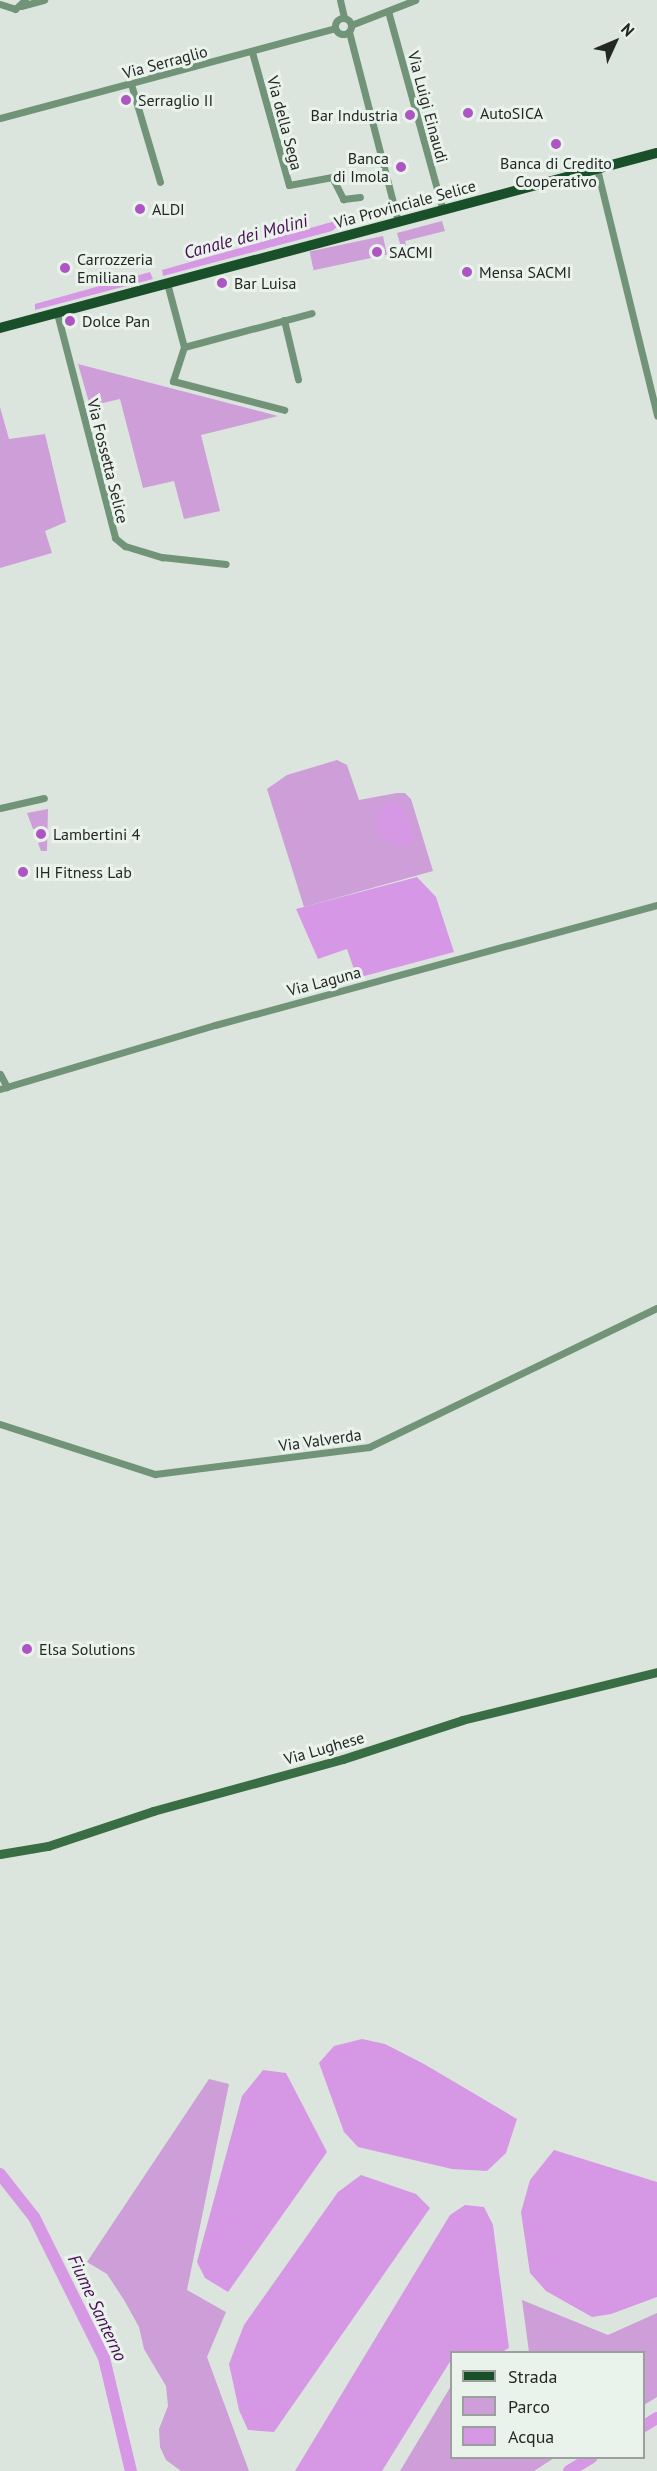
<!DOCTYPE html>
<style>
body{margin:0}
#map{position:relative;width:657px;height:2471px;overflow:hidden;background:#dce5dd;font-family:"PT Sans",sans-serif}
div>[style]{position:absolute}
[style*='--x']{left:calc(var(--x)*1px);top:calc(var(--y)*1px);width:calc(var(--w)*1px);rotate:calc(var(--a)*1deg)}
.green>*{inset:0;background:#cd9ed8;transform-origin:0 0}
.forest>*{inset:0;background:#d698e6}
.water>*{inset:0;background:#d697e5}
.river>*{height:12px;margin:-6px;padding:0 6px;transform-origin:6px;border-radius:6px;background:#d697e5}
.minor>*{height:7px;margin:-3.5px;padding:0 3.5px;transform-origin:3.5px;border-radius:3.5px;background:#719478}
.minor>.ring{margin:-3.5px;padding:0;box-sizing:content-box;background:none;border:7px solid #719478;border-radius:50%}
.secondary>*{height:9px;margin:-4.5px;padding:0 4.5px;transform-origin:4.5px;border-radius:4.5px;background:#396e45}
.primary>*{height:10px;margin:-5px;padding:0 5px;transform-origin:5px;border-radius:5px;background:#195029}
.dots>*{width:16px;height:16px;translate:-50% -50%;box-sizing:border-box;border:3px solid #e9f2eb;border-radius:50%}
span{translate:-50% -50%;white-space:nowrap;text-align:center;line-height:1.15;-webkit-text-stroke:6px #e9f2eb;paint-order:stroke}
.street-label{font-size:16px;color:#242725}
.poi-label{font-size:16px;color:#242725}
.left{translate:0 -50%;text-align:left}
.right{translate:-100% -50%;text-align:right}
.water-label{font-size:18px;color:#480d54;font-style:italic}
.legend{position:absolute;left:450px;top:2351px;width:195px;height:108px;box-sizing:border-box;background:#e9f2eb;border:2px solid #9aa19c;margin:0;padding:8px 10px;list-style:none;font-size:18px;color:#242725}
.legend li{display:flex;align-items:center;gap:12px;height:30px}
.legend b{width:30px;border:2px solid #9aa19c}
.north{position:absolute;left:585px;top:12px;width:60px;height:60px;-webkit-text-stroke:4px #e9f2eb;paint-order:stroke;rotate:46deg;font-size:16px;font-weight:700;line-height:24px;text-align:center;color:#242725}
.north::after{content:'';display:block;margin:auto;width:21px;height:27px;background:#242725;clip-path:polygon(50% 0,100% 100%,50% 72%,0 100%)}
</style>
<div id="map">
<div class="green">
<i style="clip-path:polygon(442px 221px,445px 231px,405px 241px,406px 245px,401px 247px,397px 233px)"></i>
<i style="left:383px;top:236px;width:19px;height:75px;rotate:78deg"></i>
<i style="clip-path:polygon(78px 364px,278px 416px,201px 435px,220px 511px,184px 519px,174px 481px,143px 488px,120px 399px,90px 406px)"></i>
<i style="clip-path:polygon(0 407px,9px 439px,45px 434px,66px 522px,45px 531px,52px 553px,0 568px)"></i>
<i style="clip-path:polygon(337px 760px,347px 765px,359px 800px,397px 793px,405px 793px,411px 799px,433px 871px,304px 907px,267px 789px,287px 775px)"></i>
<i style="clip-path:polygon(48px 809px,47px 851px,41px 851px,38px 843px,47px 840px,43px 828px,33px 829px,27px 813px)"></i>
<i style="clip-path:polygon(209px 2079px,229px 2084px,187px 2290px,226px 2312px,207px 2357px,249px 2471px,181px 2471px,166px 2460px,160px 2447px,159px 2429px,168px 2406px,166px 2386px,144px 2349px,139px 2327px,124px 2300px,107px 2274px,87px 2262px)"></i>
<i style="clip-path:polygon(522px 2300px,608px 2335px,657px 2313px,657px 2397px,644px 2405px,644px 2352px,529px 2352px)"></i>
<i style="clip-path:polygon(451px 2386px,452px 2458px,554px 2458px,534px 2471px,400px 2471px)"></i>
</div>
<div class="forest">
<i style="clip-path:polygon(417px 877px,436px 897px,454px 952px,357px 978px,347px 949px,318px 959px,296px 909px)"></i>
</div>
<div class="water">
<i style="clip-path:polygon(335px 221px,337px 227px,332px 231px,163px 276px,162px 270px)"></i>
<i style="clip-path:polygon(150px 272px,153px 279px,35px 310px,35px 304px)"></i>
<i style="clip-path:polygon(390px 800px,403px 807px,411px 825px,415px 838px,407px 846px,396px 846px,380px 835px,375px 815px)"></i>
<i style="clip-path:polygon(362px 2039px,385px 2044px,424px 2064px,517px 2119px,506px 2153px,487px 2171px,452px 2169px,358px 2147px,344px 2132px,319px 2063px,334px 2046px)"></i>
<i style="clip-path:polygon(263px 2070px,286px 2073px,327px 2152px,228px 2292px,205px 2278px,197px 2262px,242px 2096px)"></i>
<i style="clip-path:polygon(554px 2150px,657px 2182px,657px 2297px,611px 2314px,592px 2317px,546px 2291px,530px 2273px,521px 2212px,530px 2180px)"></i>
<i style="clip-path:polygon(361px 2175px,416px 2194px,430px 2208px,274px 2432px,248px 2430px,239px 2410px,229px 2364px,244px 2325px,338px 2192px)"></i>
<i style="clip-path:polygon(465px 2205px,484px 2207px,493px 2225px,509px 2348px,502px 2352px,452px 2352px,451px 2360px,382px 2471px,295px 2471px,450px 2215px)"></i>
</div>
<div class="river">
<i style="--x:0;--y:2174;--w:55;--a:51.7"></i>
<i style="--x:34;--y:2217;--w:157;--a:63.6"></i>
<i style="--x:104;--y:2358;--w:116;--a:76.6"></i>
<i style="--x:644;--y:2426;--w:15;--a:-32"></i>
<i style="--x:569;--y:2471;--w:26;--a:-31"></i>
</div>
<div class="minor">
<i style="--x:340;--y:0;--w:18;--a:77"></i>
<i style="--x:0;--y:4;--w:16;--a:18"></i>
<i style="--x:15;--y:9;--w:13;--a:-42"></i>
<i style="--x:21;--y:6;--w:24;--a:-15"></i>
<i style="--x:388;--y:11;--w:206;--a:74.6"></i>
<i class="ring" style="left:335px;top:18px;width:9px;height:9px"></i>
<i style="--x:351;--y:25;--w:69;--a:-21.3"></i>
<i style="--x:349;--y:32;--w:196;--a:75.5"></i>
<i style="--x:252;--y:52;--w:138;--a:74.5"></i>
<i style="--x:289;--y:185;--w:44;--a:-10.5"></i>
<i style="--x:332;--y:177;--w:25;--a:63"></i>
<i style="--x:343;--y:199;--w:17;--a:-7"></i>
<i style="--x:131;--y:84;--w:102;--a:73.5"></i>
<i style="--x:0;--y:118;--w:347;--a:-15"></i>
<i style="--x:597;--y:169;--w:254;--a:76.3"></i>
<i style="--x:167;--y:283;--w:66;--a:75.1"></i>
<i style="--x:184;--y:347;--w:36;--a:108"></i>
<i style="--x:173;--y:381;--w:115;--a:14.6"></i>
<i style="--x:57;--y:313;--w:232;--a:75.5"></i>
<i style="--x:115;--y:538;--w:13;--a:39"></i>
<i style="--x:125;--y:546;--w:39;--a:17"></i>
<i style="--x:162;--y:557;--w:64;--a:6.2"></i>
<i style="--x:284;--y:320;--w:61;--a:76.7"></i>
<i style="--x:184;--y:347;--w:132;--a:-14.9"></i>
<i style="--x:0;--y:808;--w:45;--a:-12.8"></i>
<i style="--x:0;--y:1074;--w:15;--a:62"></i>
<i style="--x:0;--y:1089;--w:224;--a:-16.6"></i>
<i style="--x:215;--y:1025;--w:458;--a:-15.2"></i>
<i style="--x:0;--y:1424;--w:163;--a:17.9"></i>
<i style="--x:155;--y:1474;--w:216;--a:-7.2"></i>
<i style="--x:369;--y:1447;--w:320;--a:-25.8"></i>
</div>
<div class="secondary">
<i style="--x:0;--y:1854;--w:49;--a:-9.5"></i>
<i style="--x:48;--y:1846;--w:111;--a:-18.4"></i>
<i style="--x:153;--y:1811;--w:197;--a:-15.3"></i>
<i style="--x:343;--y:1759;--w:125;--a:-18.1"></i>
<i style="--x:462;--y:1720;--w:201;--a:-13.8"></i>
</div>
<div class="primary">
<i style="--x:0;--y:328;--w:680;--a:-14.92"></i>
</div>
<div class="dots">
<i style="left:126px;top:100px;background:#ad55c2"></i>
<i style="left:468px;top:113px;background:#ad55c2"></i>
<i style="left:410px;top:115px;background:#ad55c2"></i>
<i style="left:556px;top:144px;background:#ad55c2"></i>
<i style="left:401px;top:167px;background:#ad55c2"></i>
<i style="left:140px;top:209px;background:#ad55c2"></i>
<i style="left:377px;top:252px;background:#ad55c2"></i>
<i style="left:65px;top:268px;background:#ad55c2"></i>
<i style="left:467px;top:272px;background:#ad55c2"></i>
<i style="left:222px;top:283px;background:#ad55c2"></i>
<i style="left:70px;top:321px;background:#ad55c2"></i>
<i style="left:41px;top:834px;background:#ad55c2"></i>
<i style="left:23px;top:872px;background:#ad55c2"></i>
<i style="left:27px;top:1649px;background:#ad55c2"></i>
</div>
<div class="street-label">
<span style="left:165px;top:62px;rotate:-15deg">Via Serraglio</span>
<span style="left:428px;top:107px;rotate:75deg">Via Luigi Einaudi</span>
<span style="left:285px;top:123px;rotate:75deg">Via della Sega</span>
<span style="left:405px;top:204px;rotate:-15deg">Via Provinciale Selice</span>
<span style="left:108px;top:461px;rotate:76deg">Via Fossetta Selice</span>
<span style="left:324px;top:981px;rotate:-15deg">Via Laguna</span>
<span style="left:320px;top:1440px;rotate:-8deg">Via Valverda</span>
<span style="left:324px;top:1748px;rotate:-16deg">Via Lughese</span>
</div>
<div class="poi-label">
<span class="left" style="left:138px;top:100px">Serraglio II</span>
<span class="left" style="left:480px;top:113px">AutoSICA</span>
<span class="right" style="left:398px;top:115px">Bar Industria</span>
<span class="right" style="left:389px;top:167px">Banca<br>di Imola</span>
<span style="left:556px;top:172px">Banca di Credito<br>Cooperativo</span>
<span class="left" style="left:152px;top:209px">ALDI</span>
<span class="left" style="left:389px;top:252px">SACMI</span>
<span class="left" style="left:77px;top:268px">Carrozzeria<br>Emiliana</span>
<span class="left" style="left:479px;top:272px">Mensa SACMI</span>
<span class="left" style="left:234px;top:283px">Bar Luisa</span>
<span class="left" style="left:82px;top:321px">Dolce Pan</span>
<span class="left" style="left:53px;top:834px">Lambertini 4</span>
<span class="left" style="left:35px;top:872px">IH Fitness Lab</span>
<span class="left" style="left:39px;top:1649px">Elsa Solutions</span>
</div>
<div class="water-label">
<span style="left:246px;top:237px;rotate:-15deg">Canale dei Molini</span>
<span style="left:97px;top:2308px;rotate:65deg">Fiume Santerno</span>
</div>
<ul class="legend">
<li><b style="height:8px;background:#195029"></b>Strada</li>
<li><b style="height:16px;background:#cd9ed8"></b>Parco</li>
<li><b style="height:16px;background:#d697e5"></b>Acqua</li>
</ul>
<div class="north">N</div>
</div>
